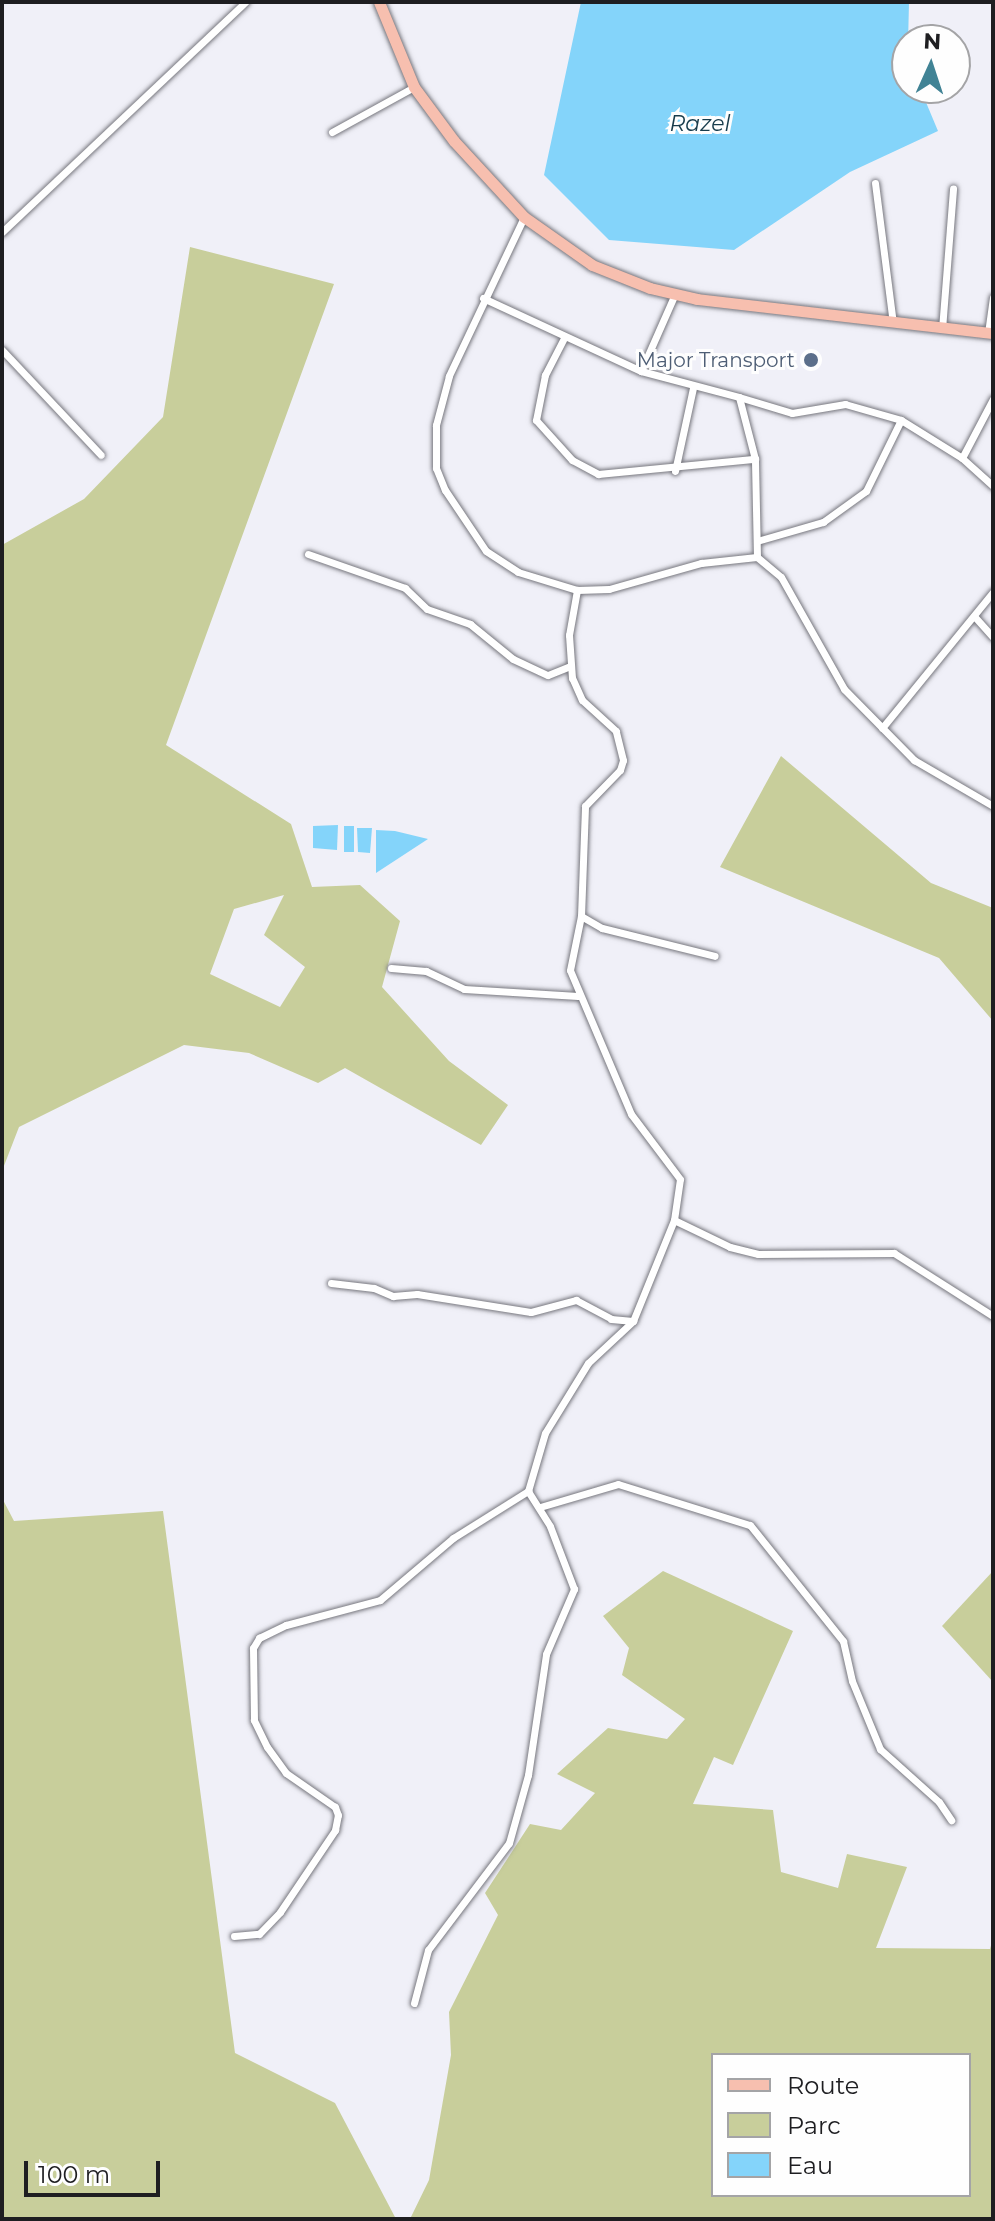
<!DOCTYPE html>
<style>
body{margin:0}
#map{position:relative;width:995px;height:2221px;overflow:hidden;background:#f0f0f8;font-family:Montserrat,sans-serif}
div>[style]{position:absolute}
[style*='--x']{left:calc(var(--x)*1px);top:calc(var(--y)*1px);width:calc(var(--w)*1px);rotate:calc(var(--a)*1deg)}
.green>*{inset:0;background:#c8ce9b}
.water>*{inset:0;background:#84d4fa;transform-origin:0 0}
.roads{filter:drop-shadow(0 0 2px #77777e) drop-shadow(0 0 2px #77777e)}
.street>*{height:7px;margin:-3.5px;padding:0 3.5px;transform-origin:3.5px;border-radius:3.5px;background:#fff}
.primary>*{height:11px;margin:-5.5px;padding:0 5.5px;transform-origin:5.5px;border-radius:5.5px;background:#f7bfaf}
.dots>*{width:22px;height:22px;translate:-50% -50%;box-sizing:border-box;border:4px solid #fefefe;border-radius:50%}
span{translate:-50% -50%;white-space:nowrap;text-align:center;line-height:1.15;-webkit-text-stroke:6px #fefefe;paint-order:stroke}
.service-label{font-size:20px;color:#4e5e75}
.right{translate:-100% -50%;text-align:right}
.water-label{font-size:22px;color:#183c4c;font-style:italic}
.frame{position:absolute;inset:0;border:4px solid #1e1e21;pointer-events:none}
.legend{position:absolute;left:711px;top:2053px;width:260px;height:144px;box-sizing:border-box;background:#fefefe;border:2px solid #a4a4a6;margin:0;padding:10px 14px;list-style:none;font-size:24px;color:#1e1e21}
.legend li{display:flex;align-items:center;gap:16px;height:40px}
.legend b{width:40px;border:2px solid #a4a4a6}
.north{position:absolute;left:891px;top:24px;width:80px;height:80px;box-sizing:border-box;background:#fefefe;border:2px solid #a4a4a6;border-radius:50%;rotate:3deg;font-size:22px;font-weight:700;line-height:32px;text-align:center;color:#1e1e21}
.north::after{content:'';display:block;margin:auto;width:28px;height:36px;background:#418395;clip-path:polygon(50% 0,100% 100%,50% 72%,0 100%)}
.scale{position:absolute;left:24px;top:2161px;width:136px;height:36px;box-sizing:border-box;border:4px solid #1e1e21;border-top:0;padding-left:10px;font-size:24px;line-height:28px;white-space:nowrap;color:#1e1e21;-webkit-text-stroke:6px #fefefe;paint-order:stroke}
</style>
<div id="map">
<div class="green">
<i style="clip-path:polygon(evenodd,190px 247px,334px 284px,166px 745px,291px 824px,312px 887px,360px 885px,400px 921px,382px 987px,449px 1061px,508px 1105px,481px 1145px,345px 1068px,318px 1083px,249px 1053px,184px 1045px,19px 1127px,2px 1171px,2px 545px,84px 499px,163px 417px,190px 247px,284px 895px,264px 935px,305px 967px,280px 1007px,210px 974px,234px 909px,284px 895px)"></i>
<i style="clip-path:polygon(781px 756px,931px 883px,993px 908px,993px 1021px,939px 958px,720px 867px)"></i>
<i style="clip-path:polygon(2px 1498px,14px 1521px,163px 1511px,235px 2053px,335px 2103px,396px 2219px,2px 2219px)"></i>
<i style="clip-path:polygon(evenodd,663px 1571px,793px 1631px,733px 1765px,714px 1757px,693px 1804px,773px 1810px,781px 1872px,838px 1888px,847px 1854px,907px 1867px,876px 1948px,990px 1949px,993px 1938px,993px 2219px,410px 2219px,429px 2180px,451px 2055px,449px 2012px,498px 1915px,485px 1893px,530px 1824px,561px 1830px,595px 1793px,557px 1774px,608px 1728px,667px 1739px,685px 1719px,622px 1675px,629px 1648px,603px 1616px,663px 1571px,713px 2055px,969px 2055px,969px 2195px,713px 2195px,713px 2055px)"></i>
<i style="clip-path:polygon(993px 1571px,993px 1682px,942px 1626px)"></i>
</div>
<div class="water">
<i style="clip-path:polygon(581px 2px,909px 2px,907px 88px,920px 88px,938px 131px,850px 172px,734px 250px,609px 240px,544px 175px)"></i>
<i style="clip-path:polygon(338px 825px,337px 850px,313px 848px,313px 826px)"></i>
<i style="left:344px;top:826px;width:10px;height:26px"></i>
<i style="clip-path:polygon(357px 828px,372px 828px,370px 853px,358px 852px)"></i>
<i style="clip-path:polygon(376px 830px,395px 831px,428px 839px,376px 873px)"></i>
</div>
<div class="roads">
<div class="street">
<i style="--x:332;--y:132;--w:94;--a:-28.8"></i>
<i style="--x:875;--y:183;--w:141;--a:82.7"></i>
<i style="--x:524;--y:217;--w:176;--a:115.3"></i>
<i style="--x:449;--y:376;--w:51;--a:104.9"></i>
<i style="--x:436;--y:425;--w:43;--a:90"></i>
<i style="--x:436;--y:468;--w:24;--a:68"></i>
<i style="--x:445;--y:490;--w:73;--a:56.1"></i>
<i style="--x:486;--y:551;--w:38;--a:33"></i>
<i style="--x:518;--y:572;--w:62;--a:17"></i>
<i style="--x:577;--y:590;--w:32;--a:-2"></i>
<i style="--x:609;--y:589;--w:96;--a:-15.8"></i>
<i style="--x:701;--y:563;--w:56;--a:-6.1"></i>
<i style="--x:757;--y:557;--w:31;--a:40"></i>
<i style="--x:781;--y:577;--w:129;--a:60.6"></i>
<i style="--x:844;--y:689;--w:100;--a:45.4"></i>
<i style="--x:914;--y:760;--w:91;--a:30.2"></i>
<i style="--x:2;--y:232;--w:335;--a:-43.4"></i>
<i style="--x:483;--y:298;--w:174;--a:24.8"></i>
<i style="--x:641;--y:371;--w:101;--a:14.9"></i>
<i style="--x:942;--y:329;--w:141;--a:-85.5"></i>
<i style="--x:988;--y:333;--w:36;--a:-82"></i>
<i style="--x:564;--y:338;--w:42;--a:117.2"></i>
<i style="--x:545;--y:375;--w:46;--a:101.3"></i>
<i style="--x:536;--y:420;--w:54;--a:48"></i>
<i style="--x:572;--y:460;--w:30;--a:28"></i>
<i style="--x:598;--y:474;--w:158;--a:-5.5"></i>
<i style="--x:2;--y:350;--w:144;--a:46.7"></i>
<i style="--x:641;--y:371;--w:84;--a:-66.2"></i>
<i style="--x:962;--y:458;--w:67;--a:-62.3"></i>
<i style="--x:675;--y:471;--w:85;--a:-77.8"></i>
<i style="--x:757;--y:541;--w:69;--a:-16.1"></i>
<i style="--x:823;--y:522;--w:53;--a:-35.8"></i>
<i style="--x:866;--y:491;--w:79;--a:-63.8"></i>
<i style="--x:308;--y:554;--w:103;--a:19.3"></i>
<i style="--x:405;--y:588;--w:30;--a:44"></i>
<i style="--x:427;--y:609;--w:46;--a:19.2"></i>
<i style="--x:470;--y:624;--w:55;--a:39.1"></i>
<i style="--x:513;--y:659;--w:38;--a:25"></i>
<i style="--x:548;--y:675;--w:24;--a:-22"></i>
<i style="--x:757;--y:557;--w:98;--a:-91.2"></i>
<i style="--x:755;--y:459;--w:64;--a:-104.5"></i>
<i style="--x:739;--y:397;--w:55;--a:16.8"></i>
<i style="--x:792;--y:413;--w:54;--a:-9.6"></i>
<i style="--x:845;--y:404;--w:58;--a:15.9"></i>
<i style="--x:901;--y:420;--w:72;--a:31.9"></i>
<i style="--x:962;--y:458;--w:42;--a:42.1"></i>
<i style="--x:974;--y:616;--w:28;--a:48"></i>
<i style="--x:882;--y:728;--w:176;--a:-50.8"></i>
<i style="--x:581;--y:916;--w:24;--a:30"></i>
<i style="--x:602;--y:928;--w:116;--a:13.9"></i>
<i style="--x:391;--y:968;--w:35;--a:5"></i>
<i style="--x:426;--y:971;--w:42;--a:25.3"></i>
<i style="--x:464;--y:989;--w:114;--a:3.5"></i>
<i style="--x:674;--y:1220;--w:62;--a:25.7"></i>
<i style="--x:730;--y:1247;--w:29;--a:14"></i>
<i style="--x:758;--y:1254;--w:136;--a:-0.4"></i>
<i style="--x:894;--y:1253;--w:117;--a:32.5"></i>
<i style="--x:331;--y:1283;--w:43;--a:6.6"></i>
<i style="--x:374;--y:1288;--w:21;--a:23"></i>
<i style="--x:393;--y:1296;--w:24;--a:-5"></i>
<i style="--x:417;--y:1294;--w:115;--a:9"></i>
<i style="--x:531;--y:1312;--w:47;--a:-14.9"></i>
<i style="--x:576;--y:1300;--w:40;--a:28"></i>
<i style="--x:611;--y:1319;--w:22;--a:5"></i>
<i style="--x:540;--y:1507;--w:81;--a:-16.4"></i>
<i style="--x:618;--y:1484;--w:138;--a:17.3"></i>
<i style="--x:750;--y:1525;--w:149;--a:51.3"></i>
<i style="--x:843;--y:1641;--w:41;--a:77.3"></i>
<i style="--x:852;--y:1681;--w:74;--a:67.6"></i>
<i style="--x:880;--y:1749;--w:79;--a:41.9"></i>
<i style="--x:939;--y:1802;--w:22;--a:56"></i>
<i style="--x:234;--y:1936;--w:25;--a:-5"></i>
<i style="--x:259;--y:1934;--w:30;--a:-46"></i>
<i style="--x:280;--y:1912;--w:99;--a:-56.1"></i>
<i style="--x:335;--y:1830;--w:15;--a:-79"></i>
<i style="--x:338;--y:1815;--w:9;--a:-111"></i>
<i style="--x:335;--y:1807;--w:60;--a:-145.2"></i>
<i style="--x:286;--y:1773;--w:32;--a:-126"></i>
<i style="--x:267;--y:1747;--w:30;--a:-116"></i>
<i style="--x:254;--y:1720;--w:72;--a:-90.8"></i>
<i style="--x:253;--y:1648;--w:12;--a:-59"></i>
<i style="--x:259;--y:1638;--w:30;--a:-26"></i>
<i style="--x:286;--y:1625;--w:97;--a:-14.9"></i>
<i style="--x:380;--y:1600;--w:96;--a:-40.3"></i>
<i style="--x:453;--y:1538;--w:89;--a:-32.1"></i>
<i style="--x:414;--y:2003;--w:55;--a:-75.2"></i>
<i style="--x:428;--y:1950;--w:134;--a:-52.9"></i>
<i style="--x:509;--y:1843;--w:71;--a:-74.4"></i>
<i style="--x:528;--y:1775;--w:122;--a:-81.5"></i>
<i style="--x:546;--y:1654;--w:71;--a:-66.7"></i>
<i style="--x:574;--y:1589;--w:67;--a:-110.9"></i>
<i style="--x:550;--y:1526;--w:41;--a:-122.2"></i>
<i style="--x:528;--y:1491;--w:60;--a:-73.7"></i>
<i style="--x:545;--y:1433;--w:82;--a:-58.4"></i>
<i style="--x:588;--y:1363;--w:62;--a:-43"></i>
<i style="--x:633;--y:1321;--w:109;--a:-67.9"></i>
<i style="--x:674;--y:1220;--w:41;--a:-81.7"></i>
<i style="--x:680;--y:1179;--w:81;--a:-127"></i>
<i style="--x:631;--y:1114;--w:156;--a:-113"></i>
<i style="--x:570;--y:970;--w:55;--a:-78.5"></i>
<i style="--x:581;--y:916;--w:110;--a:-87.9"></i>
<i style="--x:585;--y:806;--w:50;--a:-45.8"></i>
<i style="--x:620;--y:770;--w:10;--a:-73"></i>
<i style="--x:623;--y:760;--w:30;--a:-104"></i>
<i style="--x:616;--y:731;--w:46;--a:-137.6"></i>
<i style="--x:582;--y:700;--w:24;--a:-114"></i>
<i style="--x:572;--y:678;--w:43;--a:-94"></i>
<i style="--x:569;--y:635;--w:46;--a:-79.9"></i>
</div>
<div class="primary">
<i style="--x:379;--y:2;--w:92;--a:67.6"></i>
<i style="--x:414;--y:87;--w:67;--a:53.5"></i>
<i style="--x:454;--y:141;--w:103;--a:47.4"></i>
<i style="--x:524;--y:217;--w:83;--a:35.2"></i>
<i style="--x:592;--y:265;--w:62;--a:21.6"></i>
<i style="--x:650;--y:288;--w:48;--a:13.2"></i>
<i style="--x:697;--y:299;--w:298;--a:6.6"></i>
</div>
</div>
<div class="dots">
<i style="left:811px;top:360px;background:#5c6f8a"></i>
</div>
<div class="service-label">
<span class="right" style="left:795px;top:360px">Major Transport</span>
</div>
<div class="water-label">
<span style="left:700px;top:124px">Razel</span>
</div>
<div class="frame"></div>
<ul class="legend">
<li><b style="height:10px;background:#f7bfaf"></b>Route</li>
<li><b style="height:22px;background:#c8ce9b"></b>Parc</li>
<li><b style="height:22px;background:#84d4fa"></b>Eau</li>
</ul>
<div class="north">N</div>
<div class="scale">100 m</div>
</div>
